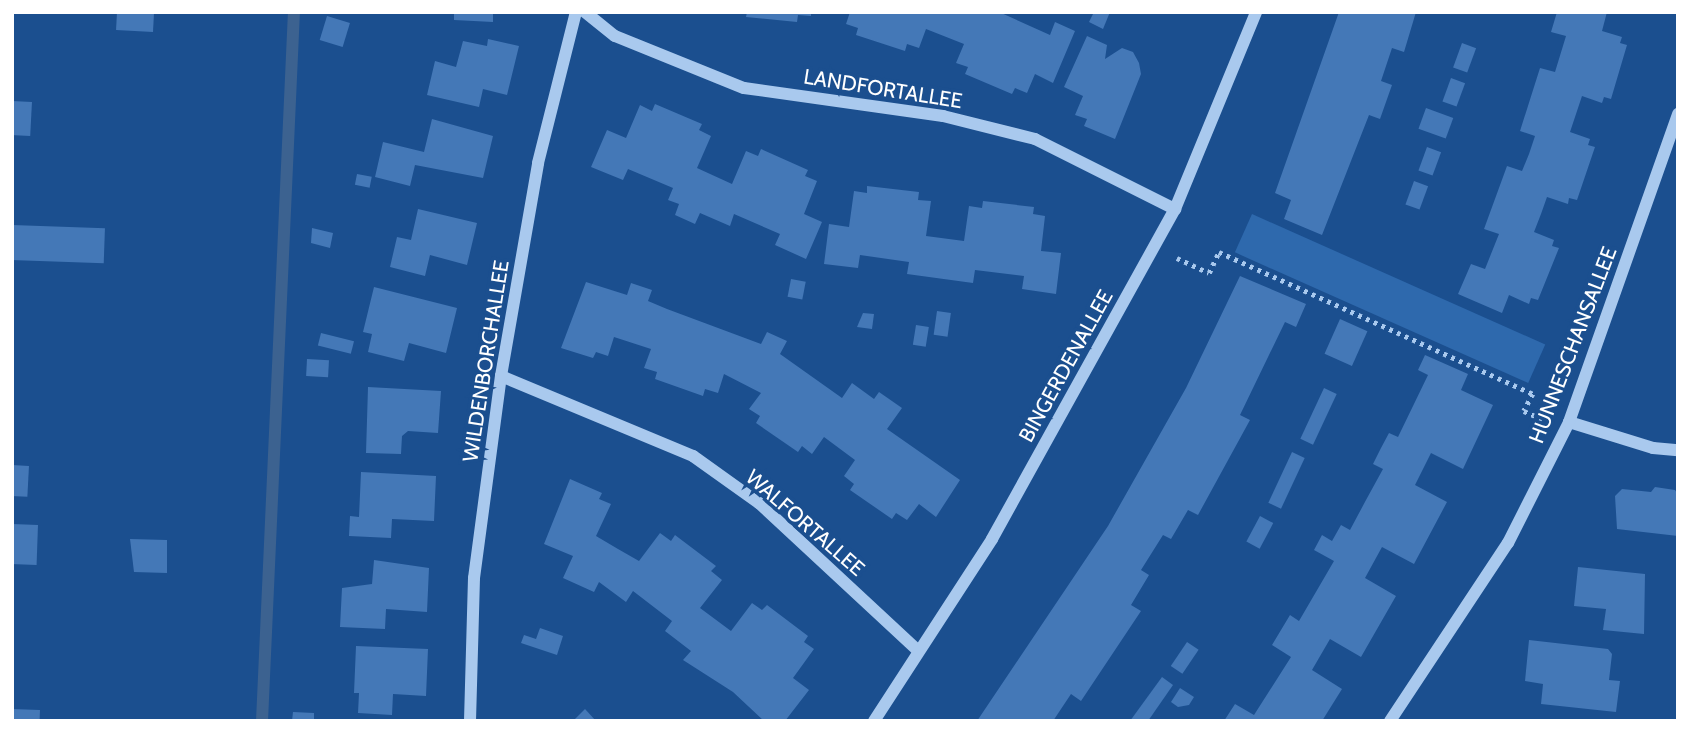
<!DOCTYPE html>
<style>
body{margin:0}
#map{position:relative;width:1690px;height:733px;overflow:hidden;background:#1b4f8f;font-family:Cabin,sans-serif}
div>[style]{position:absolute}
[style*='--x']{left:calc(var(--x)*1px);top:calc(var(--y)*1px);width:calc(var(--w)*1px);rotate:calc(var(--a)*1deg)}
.green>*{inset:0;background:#2e69ad;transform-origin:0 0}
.stream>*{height:12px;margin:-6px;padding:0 6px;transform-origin:6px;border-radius:6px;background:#3c6290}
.building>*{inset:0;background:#4478b7;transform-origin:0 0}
.path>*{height:4.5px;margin-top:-2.25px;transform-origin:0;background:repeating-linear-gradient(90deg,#a9c9ee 0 3.5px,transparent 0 8.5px)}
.minor>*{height:12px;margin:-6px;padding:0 6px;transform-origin:6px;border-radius:6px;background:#a9c9ee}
span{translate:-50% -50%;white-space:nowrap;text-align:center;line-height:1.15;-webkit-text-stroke:7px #1b4f8f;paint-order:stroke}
.street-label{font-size:21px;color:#fff}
.frame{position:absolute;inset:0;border:14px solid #fff;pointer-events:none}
</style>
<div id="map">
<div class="green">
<i style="left:1252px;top:214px;width:321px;height:42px;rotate:24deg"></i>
</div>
<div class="stream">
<i style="--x:262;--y:721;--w:710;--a:-87.42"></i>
</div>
<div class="building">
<i style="left:117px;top:12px;width:37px;height:18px;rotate:3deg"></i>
<i style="clip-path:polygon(454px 12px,493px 12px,493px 22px,454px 20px)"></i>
<i style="clip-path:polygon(747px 12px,811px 12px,811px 16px,798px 15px,797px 22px,746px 17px)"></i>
<i style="clip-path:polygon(850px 12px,999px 12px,1050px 35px,1055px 22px,1075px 31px,1053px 83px,1035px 74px,1027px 93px,1015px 88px,1012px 94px,965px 74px,968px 67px,956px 63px,964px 44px,926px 29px,919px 48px,907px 44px,905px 51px,856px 35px,858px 28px,846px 24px)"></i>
<i style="clip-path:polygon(1094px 12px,1110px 12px,1103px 29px,1089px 22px)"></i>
<i style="clip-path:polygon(1339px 12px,1416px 12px,1404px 52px,1392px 48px,1381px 81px,1392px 85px,1380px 119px,1369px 115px,1322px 235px,1284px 219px,1291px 200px,1275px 193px)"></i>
<i style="clip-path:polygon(1557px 12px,1607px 12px,1602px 31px,1622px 37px,1620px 43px,1627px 45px,1611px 99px,1604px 97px,1602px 103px,1582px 96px,1570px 132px,1590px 139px,1588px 145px,1595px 147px,1577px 200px,1569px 198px,1568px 204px,1547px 197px,1541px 214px,1534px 232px,1554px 240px,1552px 246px,1559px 248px,1538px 300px,1531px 298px,1529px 304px,1509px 295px,1502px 313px,1458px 294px,1471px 264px,1485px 269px,1499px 234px,1484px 229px,1507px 166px,1522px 171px,1529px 154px,1535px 136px,1520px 131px,1540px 68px,1555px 72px,1566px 36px,1551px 32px)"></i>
<i style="left:327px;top:16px;width:24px;height:25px;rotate:17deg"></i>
<i style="clip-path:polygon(1087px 36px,1107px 45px,1105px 59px,1122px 48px,1133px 52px,1139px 63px,1141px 74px,1115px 139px,1084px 126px,1087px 119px,1075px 115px,1083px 96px,1064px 87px)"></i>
<i style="clip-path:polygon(488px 39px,519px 46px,507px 95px,483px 89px,479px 107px,427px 95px,435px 61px,456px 67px,463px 41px,487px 46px)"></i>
<i style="left:1462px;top:43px;width:15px;height:26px;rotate:20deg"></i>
<i style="left:1451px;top:78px;width:15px;height:25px;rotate:20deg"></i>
<i style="left:12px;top:101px;width:20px;height:34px;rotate:3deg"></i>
<i style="clip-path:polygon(655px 104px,702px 124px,699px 130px,711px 136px,697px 168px,732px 184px,746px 151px,758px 156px,761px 149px,808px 170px,805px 176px,817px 181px,804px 214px,822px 222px,806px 259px,775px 245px,780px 234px,734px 214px,730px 226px,700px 213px,695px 224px,675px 215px,679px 204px,668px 200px,673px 188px,628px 169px,623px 180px,591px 167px,607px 130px,626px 138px,640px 105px,652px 111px)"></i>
<i style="left:1426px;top:108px;width:29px;height:22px;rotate:20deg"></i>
<i style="clip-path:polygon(432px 119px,493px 136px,483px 178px,415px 165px,410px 186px,375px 177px,383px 142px,424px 152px)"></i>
<i style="left:1427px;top:147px;width:15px;height:25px;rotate:20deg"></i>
<i style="left:357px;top:174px;width:15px;height:11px;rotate:11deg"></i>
<i style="left:1414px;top:181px;width:15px;height:25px;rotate:20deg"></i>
<i style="clip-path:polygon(867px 186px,919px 192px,918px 200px,931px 201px,926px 236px,964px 241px,969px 206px,982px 208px,983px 201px,1034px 207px,1033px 214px,1045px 216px,1041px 251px,1061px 253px,1056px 294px,1022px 289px,1024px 276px,975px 270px,973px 283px,907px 274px,909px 262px,860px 255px,858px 268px,824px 264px,829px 224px,849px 227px,854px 191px,867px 193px)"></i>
<i style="clip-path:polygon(418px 209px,477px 223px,467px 265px,430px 255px,425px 276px,390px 267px,397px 237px,411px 240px)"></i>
<i style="left:12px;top:225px;width:93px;height:35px;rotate:2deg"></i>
<i style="clip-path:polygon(312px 228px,333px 233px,330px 248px,311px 243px)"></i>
<i style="clip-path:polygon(1240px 276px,1306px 304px,1296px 327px,1285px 322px,1240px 415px,1250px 420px,1198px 515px,1188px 510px,1171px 539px,1163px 535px,1141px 570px,1149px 575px,1131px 605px,1141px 611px,1081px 701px,1071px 694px,1053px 721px,977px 721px,1108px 526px,1186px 388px)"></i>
<i style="left:791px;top:279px;width:15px;height:18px;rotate:11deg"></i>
<i style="clip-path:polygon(586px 282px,627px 295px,631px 283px,652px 290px,648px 301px,667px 309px,761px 344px,767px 332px,787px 341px,780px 354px,842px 398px,852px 383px,874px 399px,879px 392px,902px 408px,887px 429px,960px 480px,936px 517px,919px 504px,907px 520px,896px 513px,892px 519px,850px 490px,854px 484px,844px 476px,855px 460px,824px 437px,812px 454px,802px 446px,798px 452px,756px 423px,760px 416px,749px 409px,761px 393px,724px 374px,718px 393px,705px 389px,703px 396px,655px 379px,657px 372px,644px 368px,651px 349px,614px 337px,608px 356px,596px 352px,593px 358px,561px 348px)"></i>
<i style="clip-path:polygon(374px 287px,457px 308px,446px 353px,409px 343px,404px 361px,368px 352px,372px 334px,363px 332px)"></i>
<i style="left:937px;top:311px;width:14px;height:24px;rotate:8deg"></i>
<i style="clip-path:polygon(863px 313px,874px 314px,872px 329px,857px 327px)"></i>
<i style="left:1340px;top:319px;width:30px;height:38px;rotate:24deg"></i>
<i style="left:916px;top:325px;width:13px;height:20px;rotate:9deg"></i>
<i style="left:321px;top:333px;width:34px;height:13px;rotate:14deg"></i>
<i style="clip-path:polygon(1425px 355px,1468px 374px,1461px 390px,1493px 405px,1463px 469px,1431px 453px,1415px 485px,1447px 502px,1414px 564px,1382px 547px,1365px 578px,1396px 596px,1361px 657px,1330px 639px,1312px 670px,1342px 689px,1322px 721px,1224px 721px,1235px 704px,1254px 715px,1291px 657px,1272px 645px,1290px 615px,1299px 621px,1334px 561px,1314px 550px,1322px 535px,1332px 541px,1341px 525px,1350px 530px,1366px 500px,1383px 469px,1373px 464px,1381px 448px,1389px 433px,1398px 437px,1428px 375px,1418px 370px)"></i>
<i style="left:307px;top:359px;width:22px;height:17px;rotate:3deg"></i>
<i style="clip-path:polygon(368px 387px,441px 391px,438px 433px,408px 431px,402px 436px,401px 454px,366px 453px)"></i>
<i style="left:1324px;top:388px;width:14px;height:56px;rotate:25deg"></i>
<i style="left:1292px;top:452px;width:14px;height:56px;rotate:25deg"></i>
<i style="left:12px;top:465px;width:17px;height:31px;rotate:3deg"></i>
<i style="clip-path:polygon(361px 472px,436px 476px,434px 521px,392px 519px,391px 538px,349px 536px,350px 516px,359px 517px)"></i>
<i style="clip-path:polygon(570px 479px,602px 493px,599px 499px,611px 504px,596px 536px,618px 549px,639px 561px,660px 533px,671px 541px,675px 535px,716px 566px,711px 571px,722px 580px,700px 608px,731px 631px,752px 603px,762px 610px,767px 605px,808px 636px,804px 642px,814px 649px,793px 678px,809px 690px,785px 721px,764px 721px,733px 692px,683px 660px,691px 651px,665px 631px,672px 621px,633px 591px,626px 602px,599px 582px,594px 592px,563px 578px,573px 556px,544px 544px)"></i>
<i style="clip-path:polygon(1655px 487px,1675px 490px,1678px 495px,1678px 536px,1617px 529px,1615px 496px,1622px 489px,1651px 492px)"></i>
<i style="left:1260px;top:516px;width:15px;height:29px;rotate:28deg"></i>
<i style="left:12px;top:524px;width:26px;height:40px;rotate:2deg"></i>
<i style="clip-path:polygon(130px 539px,167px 540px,167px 573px,134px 572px)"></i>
<i style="clip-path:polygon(374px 560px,429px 568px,427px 612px,386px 609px,385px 629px,340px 627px,342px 588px,372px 584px)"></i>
<i style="clip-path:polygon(1578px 567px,1645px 574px,1644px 634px,1603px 630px,1606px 609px,1574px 606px)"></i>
<i style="clip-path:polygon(540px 628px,563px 636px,557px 655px,521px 643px,524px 635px,536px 639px)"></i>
<i style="clip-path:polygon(1529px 640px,1608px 649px,1612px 654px,1609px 680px,1620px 681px,1616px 712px,1541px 704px,1543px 684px,1525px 681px)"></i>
<i style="left:1187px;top:642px;width:14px;height:29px;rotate:34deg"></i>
<i style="clip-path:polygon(356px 646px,428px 649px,426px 696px,393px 694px,392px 715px,358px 713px,359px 693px,354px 693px)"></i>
<i style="clip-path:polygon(1162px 677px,1173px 685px,1148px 721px,1130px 721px)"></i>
<i style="clip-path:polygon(1180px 688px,1194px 697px,1189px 705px,1178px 707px,1171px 702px)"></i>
<i style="left:12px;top:709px;width:28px;height:12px;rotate:2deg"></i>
<i style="clip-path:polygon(585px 709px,596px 721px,573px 721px)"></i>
<i style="clip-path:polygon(293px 712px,314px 713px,314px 721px,292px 721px)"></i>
</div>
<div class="path">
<i style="--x:1177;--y:258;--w:35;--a:25"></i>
<i style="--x:1209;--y:273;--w:23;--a:-65"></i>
<i style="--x:1219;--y:252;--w:345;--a:24.3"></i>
<i style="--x:1533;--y:394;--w:19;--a:118"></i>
<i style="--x:1524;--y:411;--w:20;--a:24"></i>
</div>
<div class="minor">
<i style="--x:585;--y:12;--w:38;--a:39"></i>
<i style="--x:615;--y:36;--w:139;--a:22"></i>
<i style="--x:744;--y:88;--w:201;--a:8"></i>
<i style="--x:943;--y:116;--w:95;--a:14"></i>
<i style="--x:1035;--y:139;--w:157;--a:26.6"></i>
<i style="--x:501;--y:376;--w:208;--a:22.6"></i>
<i style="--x:693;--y:456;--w:81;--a:35.5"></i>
<i style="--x:759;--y:503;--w:217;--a:42.9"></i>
<i style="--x:1569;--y:422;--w:88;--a:17.2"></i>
<i style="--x:1653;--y:448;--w:25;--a:5"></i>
<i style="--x:470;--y:721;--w:143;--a:-88.4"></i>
<i style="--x:474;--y:578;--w:204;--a:-82.4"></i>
<i style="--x:501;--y:376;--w:216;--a:-80.1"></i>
<i style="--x:538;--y:163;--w:156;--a:-75.9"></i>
<i style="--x:874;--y:721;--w:217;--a:-57"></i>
<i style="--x:992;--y:539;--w:377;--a:-61"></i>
<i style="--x:1175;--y:209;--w:213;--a:-67.6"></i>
<i style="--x:1390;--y:721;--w:214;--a:-56.5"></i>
<i style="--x:1508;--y:543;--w:136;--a:-63.2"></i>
<i style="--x:1569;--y:422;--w:327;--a:-70.5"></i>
</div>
<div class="street-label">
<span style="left:883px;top:89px;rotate:9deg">LANDFORTALLEE</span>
<span style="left:1573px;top:345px;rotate:-69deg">HUNNESCHANSALLEE</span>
<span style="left:486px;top:361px;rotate:-81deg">WILDENBORCHALLEE</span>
<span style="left:1066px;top:366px;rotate:-61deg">BINGERDENALLEE</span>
<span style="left:805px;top:523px;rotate:41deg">WALFORTALLEE</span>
</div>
<div class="frame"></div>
</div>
